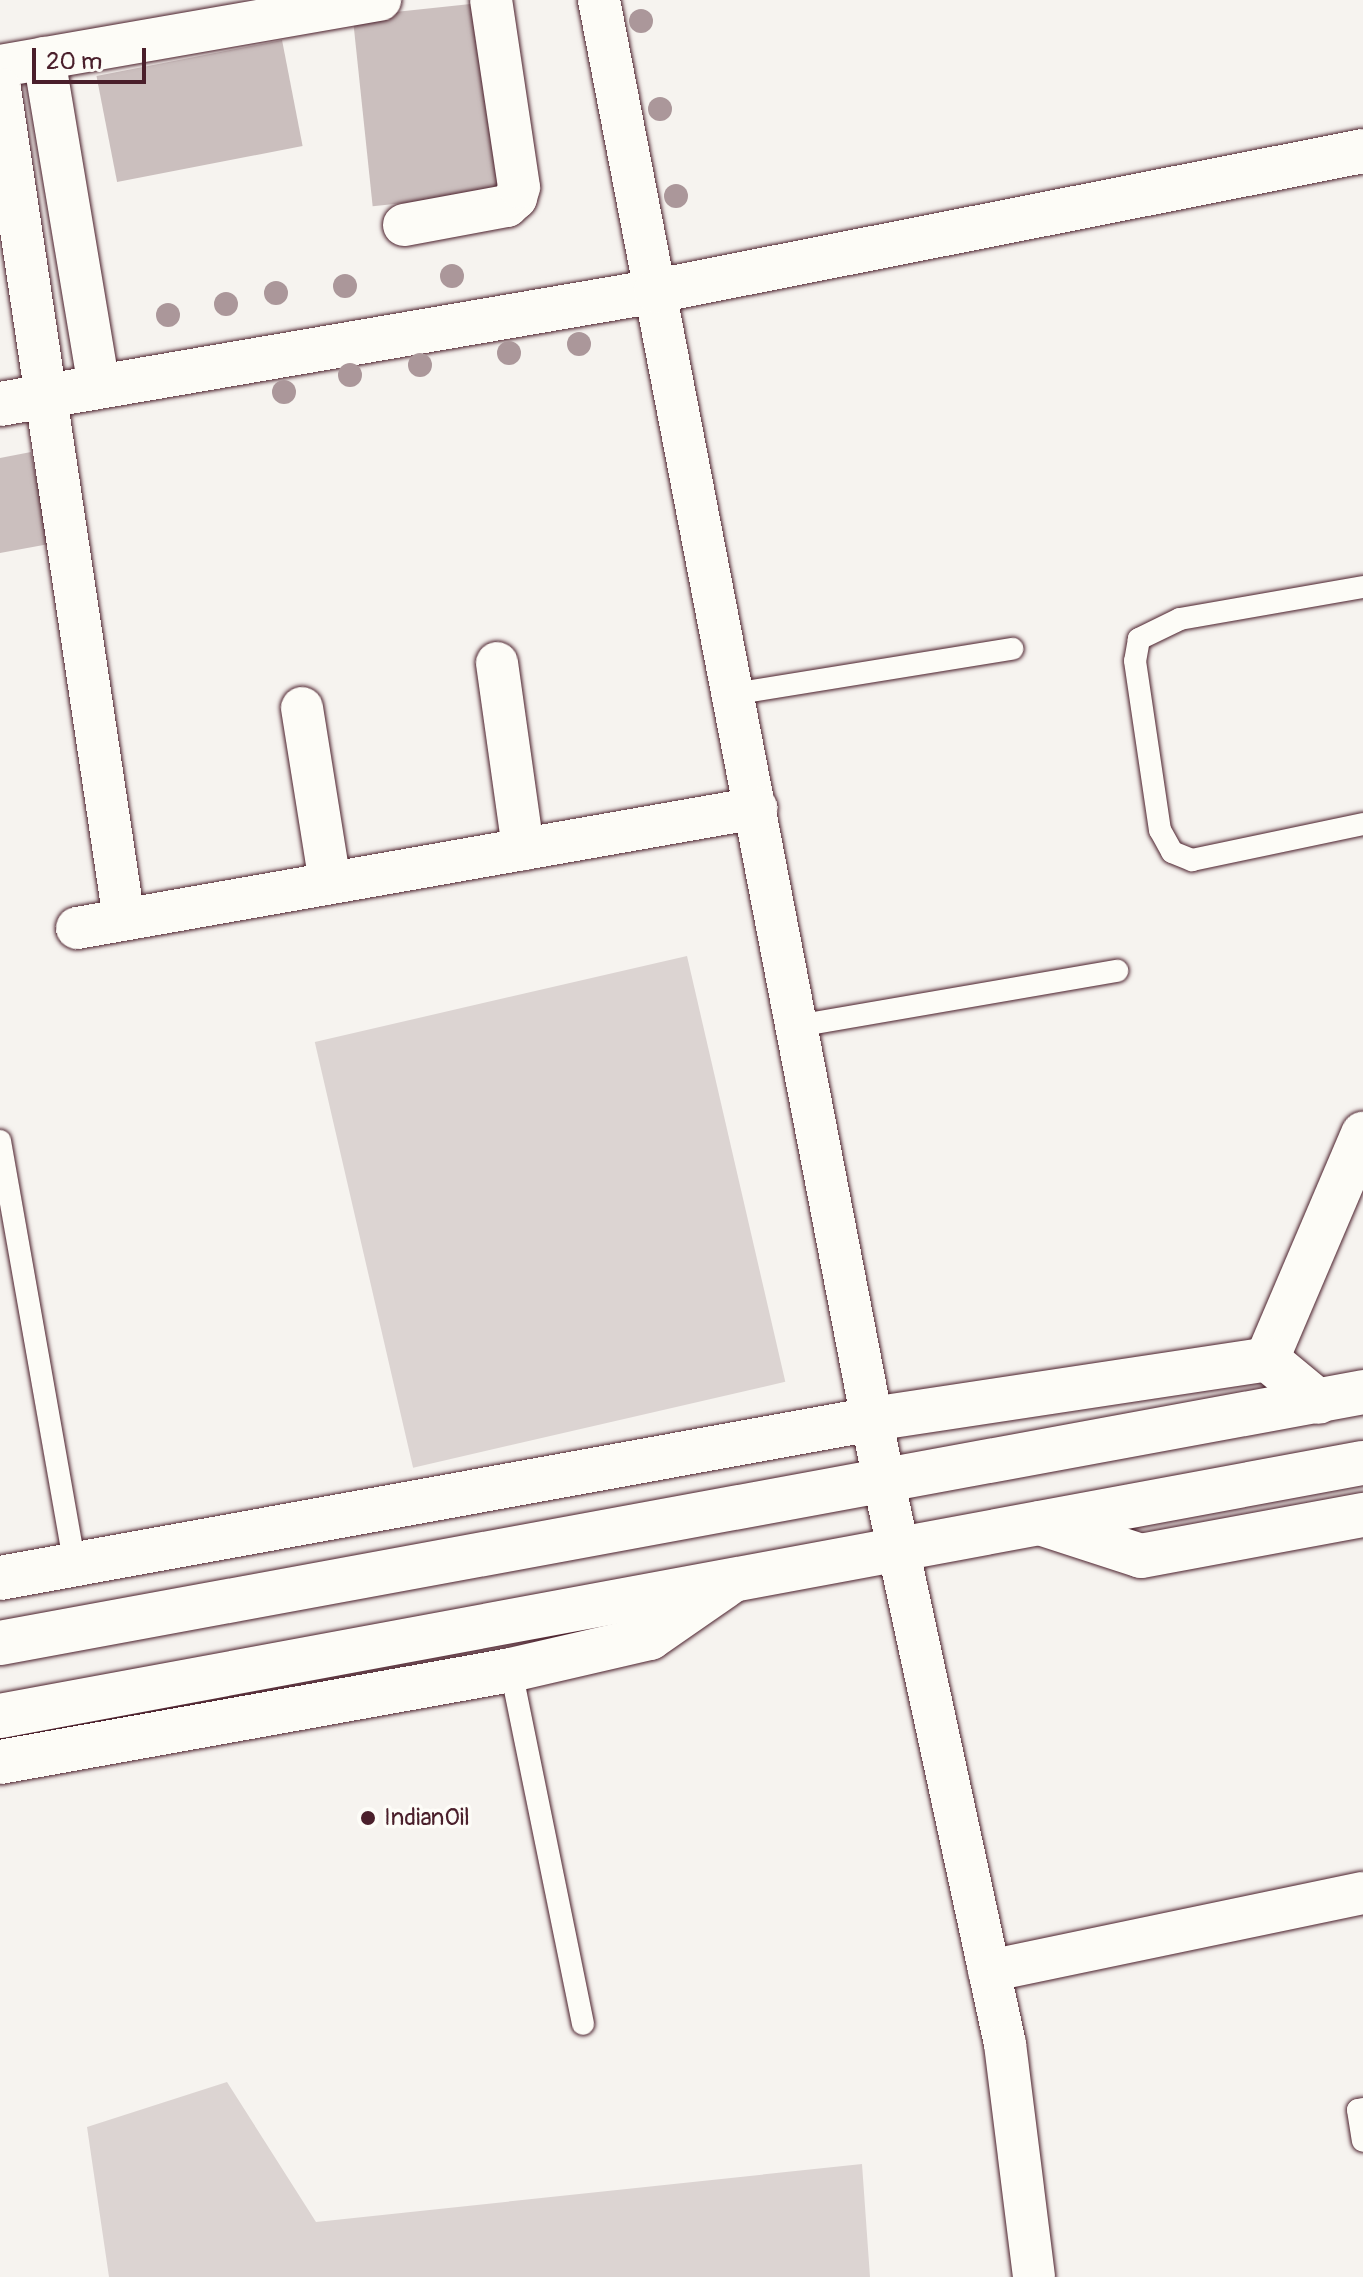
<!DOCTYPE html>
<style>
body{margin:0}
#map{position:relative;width:1363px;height:2277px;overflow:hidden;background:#f6f3ef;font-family:Pangolin,sans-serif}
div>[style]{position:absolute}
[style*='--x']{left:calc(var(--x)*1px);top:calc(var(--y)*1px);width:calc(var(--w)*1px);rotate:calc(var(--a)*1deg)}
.green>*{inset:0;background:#dcd4d2;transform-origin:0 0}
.building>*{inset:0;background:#cbbfbe;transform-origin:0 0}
.roads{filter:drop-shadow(0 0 2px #4a1f2b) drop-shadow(0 0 2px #4a1f2b)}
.service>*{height:22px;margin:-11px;padding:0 11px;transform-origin:11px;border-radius:11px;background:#fdfcf7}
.minor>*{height:42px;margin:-21px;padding:0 21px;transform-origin:21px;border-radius:21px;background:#fdfcf7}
.tertiary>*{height:44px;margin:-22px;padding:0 22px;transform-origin:22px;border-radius:22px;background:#fdfcf7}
.primary>*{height:44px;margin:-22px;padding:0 22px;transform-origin:22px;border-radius:22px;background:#fdfcf7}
.trees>*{width:24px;height:24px;margin:-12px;border-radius:50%;background:#ab979a}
.dots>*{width:22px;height:22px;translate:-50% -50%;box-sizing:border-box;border:4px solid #fdfcf7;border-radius:50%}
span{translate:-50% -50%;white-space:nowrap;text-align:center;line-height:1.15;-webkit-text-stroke:7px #fdfcf7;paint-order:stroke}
.poi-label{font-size:24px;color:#4a1f2b}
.left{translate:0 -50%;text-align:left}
.scale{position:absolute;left:32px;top:48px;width:114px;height:36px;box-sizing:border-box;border:4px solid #4a1f2b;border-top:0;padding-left:10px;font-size:24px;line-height:28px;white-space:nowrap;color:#4a1f2b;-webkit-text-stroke:6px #fdfcf7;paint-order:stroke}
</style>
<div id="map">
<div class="green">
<i style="left:687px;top:956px;width:437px;height:382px;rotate:77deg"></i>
<i style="clip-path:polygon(227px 2082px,316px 2222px,862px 2164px,870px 2277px,109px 2277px,87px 2127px)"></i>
</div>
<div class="building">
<i style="left:480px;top:3px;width:191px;height:128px;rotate:84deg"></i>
<i style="left:282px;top:40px;width:108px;height:189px;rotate:79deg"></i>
<i style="clip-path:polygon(31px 452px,49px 544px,0 553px,0 458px)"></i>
</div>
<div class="roads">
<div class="service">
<i style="--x:1363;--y:587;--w:186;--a:170.1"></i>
<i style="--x:1180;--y:619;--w:46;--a:154"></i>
<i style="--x:1139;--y:639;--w:22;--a:100"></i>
<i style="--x:1135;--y:661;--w:171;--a:81.6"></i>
<i style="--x:1160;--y:830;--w:25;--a:61"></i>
<i style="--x:1172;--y:852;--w:22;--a:22"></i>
<i style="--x:1192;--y:860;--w:175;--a:-11.9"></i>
<i style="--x:733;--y:694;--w:283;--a:-9.2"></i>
<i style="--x:797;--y:1026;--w:325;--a:-9.8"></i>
<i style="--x:0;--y:1141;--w:431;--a:80"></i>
<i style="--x:511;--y:1670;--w:361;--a:78.5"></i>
<i style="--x:1363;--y:2109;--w:5;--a:169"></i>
<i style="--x:1358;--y:2110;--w:31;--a:81"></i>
</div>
<div class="minor">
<i style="--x:599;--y:0;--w:1510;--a:79.12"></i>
<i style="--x:884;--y:1483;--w:574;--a:77.83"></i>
<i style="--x:1005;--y:2044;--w:235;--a:82.9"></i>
<i style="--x:44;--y:58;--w:333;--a:80.5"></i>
<i style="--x:0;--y:66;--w:386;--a:-9.9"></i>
<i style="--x:0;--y:89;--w:840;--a:81.51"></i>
<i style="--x:404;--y:225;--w:105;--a:-10.5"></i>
<i style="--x:507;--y:206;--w:12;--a:-42"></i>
<i style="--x:516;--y:198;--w:11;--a:-75"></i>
<i style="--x:519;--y:187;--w:189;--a:-98.5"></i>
<i style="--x:497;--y:663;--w:188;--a:82"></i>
<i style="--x:302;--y:708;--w:177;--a:80.9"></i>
<i style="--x:77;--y:928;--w:690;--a:-10.02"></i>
<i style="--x:989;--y:1971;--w:382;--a:-11.8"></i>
</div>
<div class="tertiary">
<i style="--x:0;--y:404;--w:666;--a:-9.77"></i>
<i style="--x:656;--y:291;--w:721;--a:-11.2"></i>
<i style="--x:1267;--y:1359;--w:245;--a:-66.9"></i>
<i style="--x:1040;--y:1523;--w:106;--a:18.1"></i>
<i style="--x:1141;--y:1556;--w:226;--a:-10.5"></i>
<i style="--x:0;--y:1578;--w:886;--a:-10.33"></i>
<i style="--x:872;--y:1419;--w:400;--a:-8.6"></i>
<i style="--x:1267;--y:1359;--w:67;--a:39.6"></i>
<i style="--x:0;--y:1762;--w:519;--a:-10.21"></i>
<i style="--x:511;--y:1670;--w:143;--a:-13"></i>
<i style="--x:650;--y:1638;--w:100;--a:-34.8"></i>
</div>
<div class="primary">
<i style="--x:0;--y:1643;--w:1386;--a:-10.43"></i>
<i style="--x:0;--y:1716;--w:1386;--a:-10.52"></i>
</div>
</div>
<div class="trees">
<i style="left:641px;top:21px"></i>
<i style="left:660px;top:109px"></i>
<i style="left:676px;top:196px"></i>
<i style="left:452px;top:276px"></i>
<i style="left:345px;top:286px"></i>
<i style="left:276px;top:293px"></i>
<i style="left:226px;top:304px"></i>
<i style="left:168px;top:315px"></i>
<i style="left:579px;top:344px"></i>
<i style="left:509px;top:353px"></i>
<i style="left:420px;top:365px"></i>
<i style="left:350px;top:375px"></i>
<i style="left:284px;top:392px"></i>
</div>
<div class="dots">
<i style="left:368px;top:1818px;background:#4a1f2b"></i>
</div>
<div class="poi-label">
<span class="left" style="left:384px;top:1818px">IndianOil</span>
</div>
<div class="scale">20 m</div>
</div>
